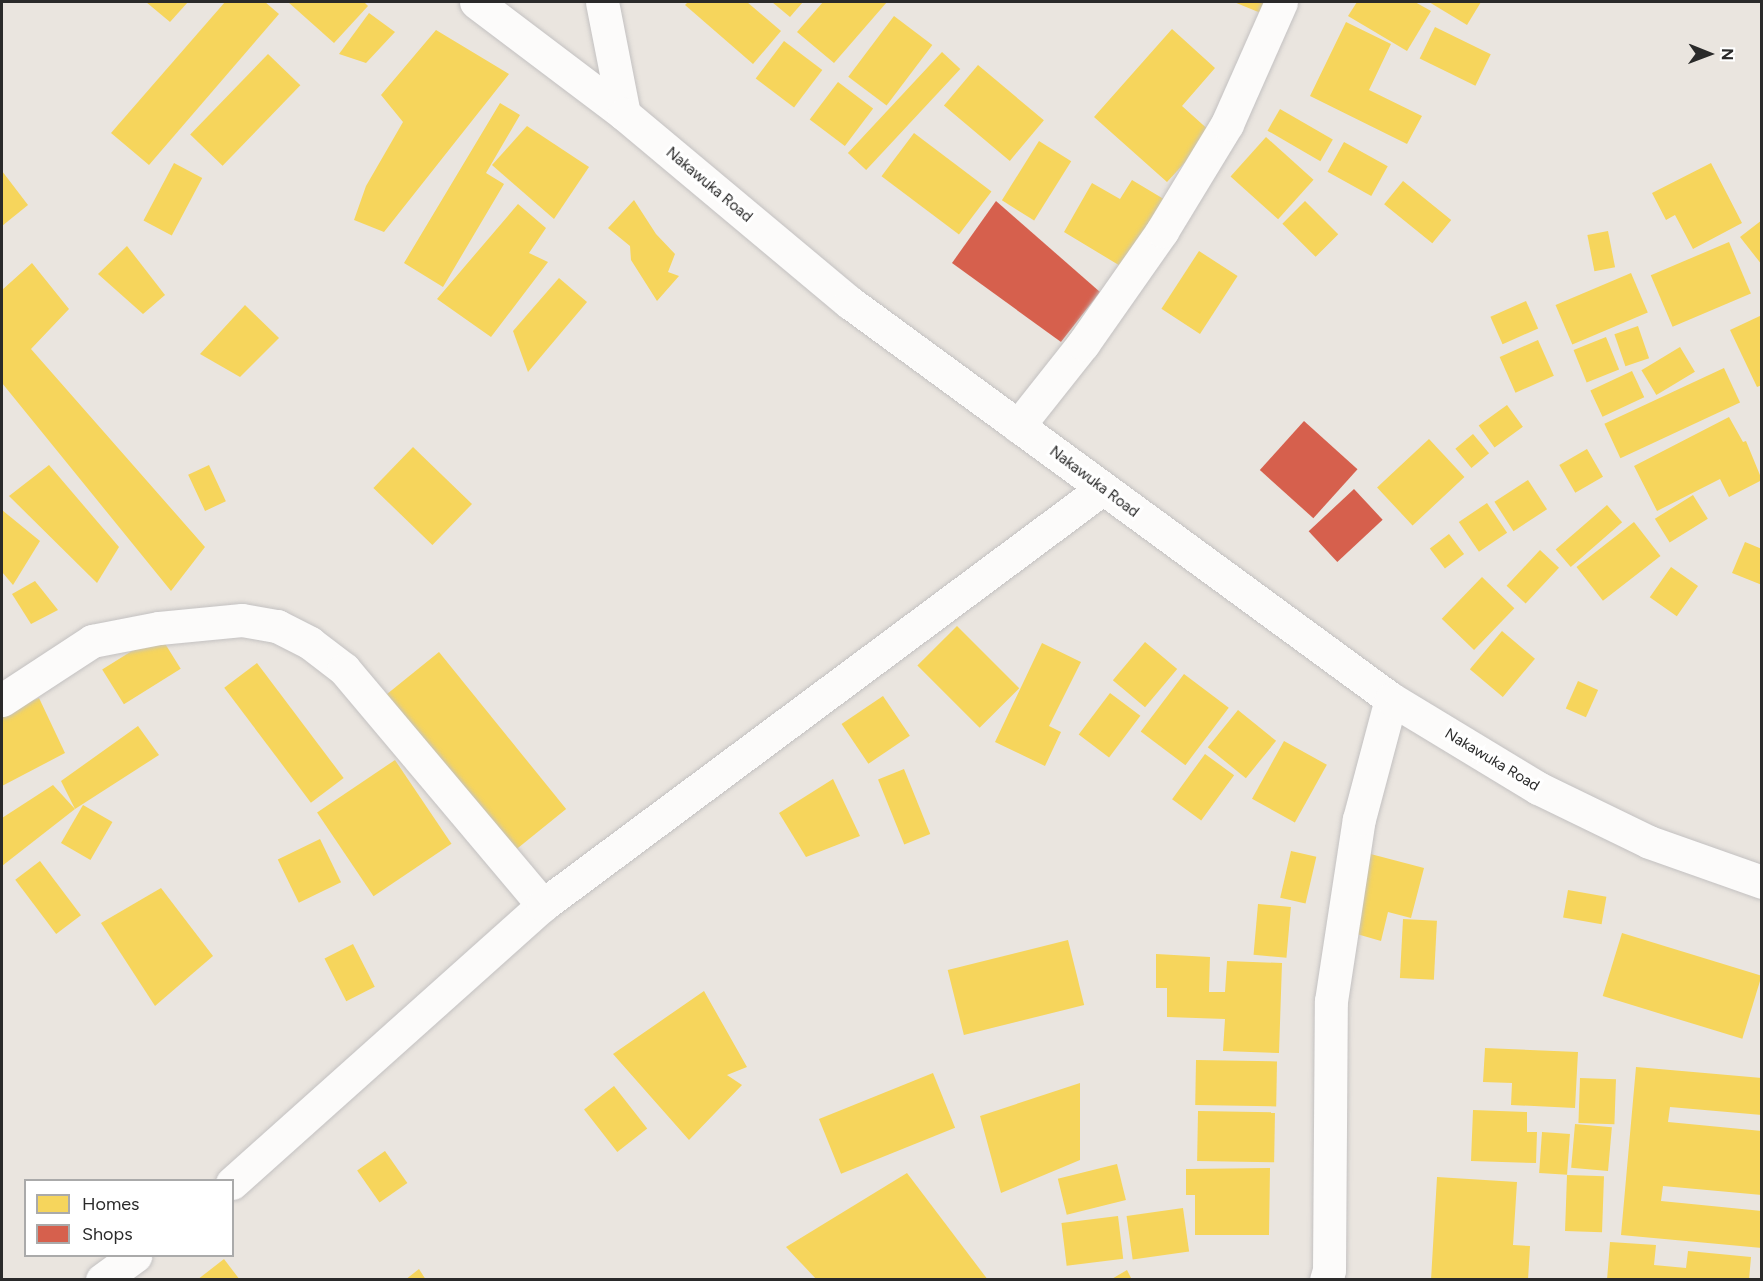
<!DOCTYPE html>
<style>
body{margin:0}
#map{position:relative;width:1763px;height:1281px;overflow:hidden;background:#eae5df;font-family:Figtree,sans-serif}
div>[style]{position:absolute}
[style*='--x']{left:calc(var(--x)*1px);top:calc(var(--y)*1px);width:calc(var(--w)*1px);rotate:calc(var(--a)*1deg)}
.homes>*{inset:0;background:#f6d55c;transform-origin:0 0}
.shops>*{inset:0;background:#d6604d;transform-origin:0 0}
.roads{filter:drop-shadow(0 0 2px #c3c1c1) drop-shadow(0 0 2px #c3c1c1)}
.minor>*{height:33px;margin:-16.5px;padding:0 16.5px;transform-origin:16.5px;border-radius:16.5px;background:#fcfbfa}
.secondary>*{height:33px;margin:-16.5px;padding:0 16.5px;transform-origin:16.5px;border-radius:16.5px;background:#fcfbfa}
span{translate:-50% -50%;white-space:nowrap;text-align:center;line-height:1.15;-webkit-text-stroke:6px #fff;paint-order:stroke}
.street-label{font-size:15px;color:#2a2a2a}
.frame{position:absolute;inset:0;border:3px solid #2a2a2a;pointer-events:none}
.legend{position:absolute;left:24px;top:1179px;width:210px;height:78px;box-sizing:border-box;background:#fff;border:2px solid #aaa;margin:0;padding:8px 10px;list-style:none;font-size:18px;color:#2a2a2a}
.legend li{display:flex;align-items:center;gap:12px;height:30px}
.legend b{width:30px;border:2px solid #aaa}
.north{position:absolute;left:1679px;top:24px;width:60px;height:60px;-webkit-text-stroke:4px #fff;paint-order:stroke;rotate:91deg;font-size:16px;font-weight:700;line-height:24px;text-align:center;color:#2a2a2a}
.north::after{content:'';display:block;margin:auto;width:21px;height:27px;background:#2a2a2a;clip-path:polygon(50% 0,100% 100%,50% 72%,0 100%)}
</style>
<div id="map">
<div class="homes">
<i style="clip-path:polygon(146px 2px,188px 2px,170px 22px)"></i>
<i style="clip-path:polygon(225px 2px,265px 2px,279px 14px,149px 165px,111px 133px)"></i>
<i style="clip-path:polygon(288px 2px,364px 2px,368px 6px,334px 43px)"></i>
<i style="clip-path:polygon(688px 2px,747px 2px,781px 31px,753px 64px,685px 5px)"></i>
<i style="clip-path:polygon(772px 2px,803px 2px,790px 17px)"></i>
<i style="clip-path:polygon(823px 2px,887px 2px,834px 63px,797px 32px)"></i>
<i style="clip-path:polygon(1234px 2px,1274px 2px,1268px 16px)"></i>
<i style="clip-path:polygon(1357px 2px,1415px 2px,1431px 11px,1407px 51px,1348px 16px)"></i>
<i style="clip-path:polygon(1429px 2px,1481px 2px,1467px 25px)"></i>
<i style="clip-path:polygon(369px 13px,395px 32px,366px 63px,339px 54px)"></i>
<i style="left:894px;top:16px;width:48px;height:76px;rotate:37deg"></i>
<i style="clip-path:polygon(1346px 22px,1391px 44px,1369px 90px,1422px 116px,1407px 144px,1310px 96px)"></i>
<i style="left:1435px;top:27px;width:62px;height:35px;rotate:26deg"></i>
<i style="clip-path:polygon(1172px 29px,1215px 68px,1182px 106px,1212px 133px,1167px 182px,1094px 117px)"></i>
<i style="clip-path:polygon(436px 30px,509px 74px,384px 232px,354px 220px,366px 186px,403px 122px,381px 95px)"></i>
<i style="left:784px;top:41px;width:48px;height:47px;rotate:37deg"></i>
<i style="left:942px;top:52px;width:25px;height:138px;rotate:43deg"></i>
<i style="left:268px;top:54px;width:45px;height:112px;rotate:44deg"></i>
<i style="left:978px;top:65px;width:86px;height:53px;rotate:40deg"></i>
<i style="left:838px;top:82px;width:44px;height:47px;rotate:37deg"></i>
<i style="clip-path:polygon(500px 103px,520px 115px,486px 173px,504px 184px,443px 287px,404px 263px)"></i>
<i style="left:1280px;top:109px;width:61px;height:25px;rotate:30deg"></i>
<i style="clip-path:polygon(527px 126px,589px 167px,554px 219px,492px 165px)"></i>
<i style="left:914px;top:133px;width:97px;height:54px;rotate:37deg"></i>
<i style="left:1266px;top:137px;width:64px;height:53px;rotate:42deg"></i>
<i style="left:1039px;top:141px;width:38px;height:70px;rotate:32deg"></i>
<i style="left:1344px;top:142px;width:50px;height:34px;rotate:29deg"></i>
<i style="left:174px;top:163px;width:32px;height:65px;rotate:28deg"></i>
<i style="clip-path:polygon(1711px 163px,1742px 223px,1693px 249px,1675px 215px,1666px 220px,1652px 193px)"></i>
<i style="clip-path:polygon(2px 171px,28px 205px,2px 226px)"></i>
<i style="clip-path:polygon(1132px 180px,1167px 201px,1127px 270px,1064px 232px,1092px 183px,1120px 199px)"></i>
<i style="left:1403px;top:181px;width:62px;height:30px;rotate:39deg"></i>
<i style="clip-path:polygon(634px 200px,656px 234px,675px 254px,668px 272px,679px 276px,657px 301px,631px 260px,630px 246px,608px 228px)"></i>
<i style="left:1305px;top:201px;width:47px;height:32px;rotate:45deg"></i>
<i style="clip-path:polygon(518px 204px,546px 228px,529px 253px,548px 262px,491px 337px,437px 299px)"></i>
<i style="clip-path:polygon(1762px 220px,1762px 265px,1740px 237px)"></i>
<i style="left:1608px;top:231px;width:37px;height:21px;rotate:79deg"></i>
<i style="left:1729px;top:242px;width:56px;height:85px;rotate:67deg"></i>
<i style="clip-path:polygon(127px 246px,165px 295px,143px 314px,98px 274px)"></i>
<i style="left:1199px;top:251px;width:46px;height:69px;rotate:33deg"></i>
<i style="clip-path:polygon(32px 263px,69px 309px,31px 349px,205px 547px,171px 591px,2px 383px,2px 290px)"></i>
<i style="left:1631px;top:273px;width:43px;height:82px;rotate:67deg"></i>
<i style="clip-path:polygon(559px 278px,587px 302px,528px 372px,513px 331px)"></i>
<i style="left:1526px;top:301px;width:30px;height:39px;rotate:66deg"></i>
<i style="clip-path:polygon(245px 305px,279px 338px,240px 377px,200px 354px)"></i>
<i style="clip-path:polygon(1762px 315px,1762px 385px,1757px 387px,1730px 330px)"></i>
<i style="left:1638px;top:326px;width:34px;height:25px;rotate:71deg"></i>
<i style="left:1606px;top:337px;width:35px;height:35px;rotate:68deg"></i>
<i style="left:1538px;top:340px;width:39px;height:42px;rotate:66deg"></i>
<i style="left:1680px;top:347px;width:29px;height:45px;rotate:59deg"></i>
<i style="left:1724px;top:368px;width:38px;height:132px;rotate:65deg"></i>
<i style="left:1632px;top:371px;width:29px;height:46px;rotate:65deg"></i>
<i style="left:1507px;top:405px;width:27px;height:35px;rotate:54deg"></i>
<i style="clip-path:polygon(1729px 417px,1743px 442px,1746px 441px,1762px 480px,1729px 497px,1720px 479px,1657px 511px,1634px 466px)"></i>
<i style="left:1473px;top:434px;width:25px;height:23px;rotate:50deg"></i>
<i style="left:1429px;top:439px;width:52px;height:71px;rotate:47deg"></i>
<i style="left:413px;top:447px;width:82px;height:57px;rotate:44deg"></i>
<i style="left:1587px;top:449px;width:32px;height:32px;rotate:60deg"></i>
<i style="clip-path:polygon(49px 465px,119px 547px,97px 583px,9px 496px)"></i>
<i style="left:209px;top:465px;width:40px;height:23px;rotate:65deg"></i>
<i style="left:1528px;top:480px;width:35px;height:40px;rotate:57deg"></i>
<i style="left:1693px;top:495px;width:28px;height:45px;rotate:58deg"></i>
<i style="left:1487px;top:503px;width:36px;height:34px;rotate:56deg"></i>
<i style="left:1607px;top:505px;width:23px;height:68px;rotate:49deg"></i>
<i style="clip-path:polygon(2px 510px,40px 541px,13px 585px,2px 572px)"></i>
<i style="left:1634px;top:522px;width:43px;height:73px;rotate:52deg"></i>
<i style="left:1449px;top:534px;width:25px;height:24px;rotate:53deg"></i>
<i style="clip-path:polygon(1745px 542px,1762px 549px,1762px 585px,1732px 573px)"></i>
<i style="left:1540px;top:550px;width:26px;height:49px;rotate:43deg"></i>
<i style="left:1671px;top:567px;width:33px;height:37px;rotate:35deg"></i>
<i style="left:1482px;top:577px;width:45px;height:58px;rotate:44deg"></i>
<i style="clip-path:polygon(35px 581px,58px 610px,31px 624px,12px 594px)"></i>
<i style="left:957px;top:626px;width:88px;height:56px;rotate:45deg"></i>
<i style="left:1502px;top:631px;width:43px;height:50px;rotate:40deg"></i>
<i style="left:159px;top:634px;width:41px;height:67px;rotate:58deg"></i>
<i style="left:1145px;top:642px;width:42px;height:50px;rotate:40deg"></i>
<i style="clip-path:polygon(1042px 643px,1081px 662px,1049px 726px,1061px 732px,1045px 766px,995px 742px)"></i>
<i style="left:439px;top:652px;width:202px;height:68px;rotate:51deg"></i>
<i style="left:257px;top:663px;width:144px;height:41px;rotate:53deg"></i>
<i style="left:1184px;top:674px;width:56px;height:72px;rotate:37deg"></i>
<i style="left:1578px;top:681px;width:22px;height:30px;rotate:24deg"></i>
<i style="left:1110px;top:693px;width:38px;height:52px;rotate:37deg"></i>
<i style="left:883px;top:696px;width:48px;height:50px;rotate:56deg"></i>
<i style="clip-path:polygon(39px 698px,65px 753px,2px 786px,2px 712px)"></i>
<i style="left:1238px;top:710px;width:49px;height:48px;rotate:39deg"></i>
<i style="clip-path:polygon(138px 726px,159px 755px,75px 809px,61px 781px)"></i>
<i style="left:1284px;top:741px;width:49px;height:66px;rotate:29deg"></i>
<i style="left:1205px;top:754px;width:36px;height:56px;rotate:36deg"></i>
<i style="left:395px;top:760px;width:101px;height:94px;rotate:56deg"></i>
<i style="left:904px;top:769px;width:70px;height:28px;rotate:68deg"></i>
<i style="clip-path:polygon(833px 779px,860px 836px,806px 857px,779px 813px)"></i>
<i style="clip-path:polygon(53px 785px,75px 809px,2px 866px,2px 818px)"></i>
<i style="left:83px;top:805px;width:34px;height:44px;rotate:30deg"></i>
<i style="left:320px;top:839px;width:48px;height:47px;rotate:64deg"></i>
<i style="left:1291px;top:851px;width:26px;height:48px;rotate:13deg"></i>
<i style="clip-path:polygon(1363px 852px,1424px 868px,1411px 918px,1388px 912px,1381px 941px,1343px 930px)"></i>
<i style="left:40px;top:861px;width:68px;height:31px;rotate:53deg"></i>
<i style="clip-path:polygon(161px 888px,213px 956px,155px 1006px,101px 923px)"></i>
<i style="left:1568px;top:890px;width:39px;height:28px;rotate:10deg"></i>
<i style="left:1258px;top:904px;width:33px;height:51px;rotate:5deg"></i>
<i style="left:1403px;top:919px;width:34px;height:59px;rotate:3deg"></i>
<i style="left:1622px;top:933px;width:146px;height:66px;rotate:17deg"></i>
<i style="left:1068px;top:940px;width:67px;height:124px;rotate:76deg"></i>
<i style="left:353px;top:944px;width:48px;height:32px;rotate:63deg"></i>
<i style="clip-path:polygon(1156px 954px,1210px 957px,1209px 992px,1225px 992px,1227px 961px,1282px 963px,1279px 1053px,1223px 1051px,1225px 1019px,1167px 1017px,1167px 988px,1156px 988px)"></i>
<i style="clip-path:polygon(704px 991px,747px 1067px,727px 1075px,742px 1085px,689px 1140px,613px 1054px)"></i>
<i style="clip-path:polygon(1485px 1048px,1578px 1052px,1575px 1108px,1511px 1105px,1512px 1083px,1483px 1082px)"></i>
<i style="left:1196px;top:1060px;width:81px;height:45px;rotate:1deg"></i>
<i style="clip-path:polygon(1636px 1067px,1762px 1078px,1762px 1115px,1670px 1107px,1668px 1122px,1762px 1131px,1762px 1195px,1663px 1186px,1661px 1201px,1762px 1211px,1762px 1248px,1621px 1235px)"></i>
<i style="left:933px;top:1073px;width:59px;height:123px;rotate:68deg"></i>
<i style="left:1580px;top:1078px;width:36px;height:45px;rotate:2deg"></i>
<i style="clip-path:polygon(1080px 1083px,1080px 1160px,1001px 1193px,980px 1116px)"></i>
<i style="left:614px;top:1086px;width:54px;height:38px;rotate:52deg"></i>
<i style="clip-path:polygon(1473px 1110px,1527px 1112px,1527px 1132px,1537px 1132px,1536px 1163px,1471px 1161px)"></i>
<i style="left:1198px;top:1111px;width:77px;height:50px;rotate:1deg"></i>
<i style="left:1575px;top:1124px;width:37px;height:44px;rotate:5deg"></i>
<i style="left:1542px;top:1132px;width:28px;height:41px;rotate:4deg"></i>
<i style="left:385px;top:1151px;width:39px;height:34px;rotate:55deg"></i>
<i style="left:1117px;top:1164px;width:37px;height:61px;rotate:76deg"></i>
<i style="clip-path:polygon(1270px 1168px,1269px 1235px,1195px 1235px,1195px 1195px,1186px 1195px,1186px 1169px)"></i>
<i style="clip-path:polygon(907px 1173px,988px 1280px,817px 1280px,786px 1247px)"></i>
<i style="left:1567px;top:1175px;width:37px;height:56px;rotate:2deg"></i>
<i style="clip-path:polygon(1437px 1177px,1517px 1182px,1513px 1245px,1530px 1246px,1528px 1280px,1431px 1280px)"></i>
<i style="left:1183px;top:1208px;width:44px;height:57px;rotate:82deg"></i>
<i style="left:1118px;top:1216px;width:43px;height:57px;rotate:83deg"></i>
<i style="clip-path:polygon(1610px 1242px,1656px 1245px,1654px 1265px,1686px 1268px,1688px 1251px,1751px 1257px,1749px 1280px,1607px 1280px)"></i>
<i style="clip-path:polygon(224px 1259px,240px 1280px,197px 1280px)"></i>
<i style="clip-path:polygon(419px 1269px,426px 1280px,405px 1280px)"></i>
<i style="clip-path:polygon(1127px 1270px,1132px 1280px,1110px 1280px)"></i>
</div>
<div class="shops">
<i style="clip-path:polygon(996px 201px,1100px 292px,1061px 342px,952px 263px)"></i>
<i style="left:1304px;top:421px;width:72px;height:66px;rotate:42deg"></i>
<i style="left:1354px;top:489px;width:42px;height:62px;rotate:47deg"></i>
</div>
<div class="roads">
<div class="minor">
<i style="--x:602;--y:2;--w:114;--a:78.9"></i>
<i style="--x:1018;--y:426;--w:105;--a:-51.6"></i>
<i style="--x:1083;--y:344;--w:138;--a:-55"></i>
<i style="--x:1162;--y:231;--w:125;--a:-58.7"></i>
<i style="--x:1227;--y:124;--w:133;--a:-66.1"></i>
<i style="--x:2;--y:700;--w:108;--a:-33.2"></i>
<i style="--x:92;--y:641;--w:68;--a:-11"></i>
<i style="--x:159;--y:628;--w:83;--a:-5.5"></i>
<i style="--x:242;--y:620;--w:36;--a:10"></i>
<i style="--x:277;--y:626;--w:37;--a:27"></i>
<i style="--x:310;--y:643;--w:43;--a:37.4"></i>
<i style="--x:344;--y:669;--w:309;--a:49.9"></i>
<i style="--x:232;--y:1183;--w:417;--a:-41.8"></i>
<i style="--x:543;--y:905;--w:697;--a:-36.66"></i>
<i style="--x:102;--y:1280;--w:41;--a:-36"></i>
<i style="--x:1326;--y:1280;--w:10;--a:-73"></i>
<i style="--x:1329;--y:1270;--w:269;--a:-89.6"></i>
<i style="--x:1331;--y:1001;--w:184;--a:-81.3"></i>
<i style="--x:1359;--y:819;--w:124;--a:-75.1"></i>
</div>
<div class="secondary">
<i style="--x:476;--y:2;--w:186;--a:37.1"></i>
<i style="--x:624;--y:114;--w:293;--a:39.9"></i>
<i style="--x:849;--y:302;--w:672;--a:36.22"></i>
<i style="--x:1391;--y:699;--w:172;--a:31.2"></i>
<i style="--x:1538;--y:788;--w:123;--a:25.9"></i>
<i style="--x:1649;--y:842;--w:120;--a:19.5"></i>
</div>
</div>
<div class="street-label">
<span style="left:709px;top:185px;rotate:40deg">Nakawuka Road</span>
<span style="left:1094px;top:482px;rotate:37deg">Nakawuka Road</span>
<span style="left:1492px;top:760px;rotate:31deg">Nakawuka Road</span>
</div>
<div class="frame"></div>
<ul class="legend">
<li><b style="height:16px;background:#f6d55c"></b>Homes</li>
<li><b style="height:16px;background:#d6604d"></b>Shops</li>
</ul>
<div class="north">N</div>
</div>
